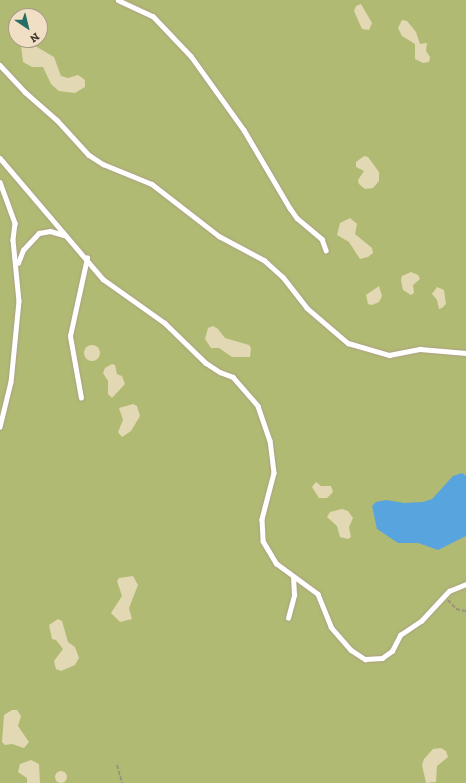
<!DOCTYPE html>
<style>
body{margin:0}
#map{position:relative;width:466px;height:783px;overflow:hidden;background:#f0dfc4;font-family:"Zilla Slab",serif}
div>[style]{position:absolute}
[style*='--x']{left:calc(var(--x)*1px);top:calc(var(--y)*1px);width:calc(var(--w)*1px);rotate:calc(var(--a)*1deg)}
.green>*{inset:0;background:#b0ba73}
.sand>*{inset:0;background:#e2d8b3}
.round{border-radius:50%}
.water>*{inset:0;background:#58a4df}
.path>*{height:2px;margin-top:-1px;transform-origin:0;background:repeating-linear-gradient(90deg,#9d907d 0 4px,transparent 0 6px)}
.roads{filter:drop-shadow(0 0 1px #af9f86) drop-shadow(0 0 1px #af9f86)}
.service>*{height:4.5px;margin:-2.25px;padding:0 2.25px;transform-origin:2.25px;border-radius:2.25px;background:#fff}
span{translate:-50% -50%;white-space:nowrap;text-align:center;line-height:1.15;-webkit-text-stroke:4px #f0dfc4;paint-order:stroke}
.north{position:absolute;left:8px;top:8px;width:40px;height:40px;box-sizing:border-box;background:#f0dfc4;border:1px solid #a89b87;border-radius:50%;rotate:145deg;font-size:11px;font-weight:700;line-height:16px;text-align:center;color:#3c352b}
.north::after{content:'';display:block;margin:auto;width:14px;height:18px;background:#256e66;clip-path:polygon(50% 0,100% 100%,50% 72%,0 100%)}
</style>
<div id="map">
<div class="green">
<i style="clip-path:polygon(evenodd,0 0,466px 0,466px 783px,0 783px,0 0,16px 16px,40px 16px,40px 40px,16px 40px,16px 16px)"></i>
</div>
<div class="sand">
<i style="clip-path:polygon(361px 4px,372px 23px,369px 30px,362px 29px,354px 11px,356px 6px)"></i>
<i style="clip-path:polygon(402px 20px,407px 21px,416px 32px,420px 44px,427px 43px,426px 51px,430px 57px,429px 62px,423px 63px,415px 59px,415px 44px,402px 36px,398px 28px)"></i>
<i style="clip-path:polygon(30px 43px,54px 57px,61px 76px,68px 78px,78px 75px,85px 80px,85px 87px,75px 93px,59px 91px,51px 84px,43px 67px,32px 67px,23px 62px,21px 46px)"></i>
<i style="clip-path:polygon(364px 156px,368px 157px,379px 172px,379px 181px,373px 188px,365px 189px,359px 184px,358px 180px,364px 171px,356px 167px,356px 162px)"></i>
<i style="clip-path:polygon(350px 218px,357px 224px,355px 234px,372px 248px,373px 253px,368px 257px,360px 259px,349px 242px,337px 235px,340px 223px)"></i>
<i style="clip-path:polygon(411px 272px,418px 275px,420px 279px,413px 285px,414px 293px,411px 295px,403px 290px,401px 280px,402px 276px)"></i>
<i style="clip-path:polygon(379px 286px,382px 296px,379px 302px,372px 305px,368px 304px,366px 295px)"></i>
<i style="clip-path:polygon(437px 287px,444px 290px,446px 304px,442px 308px,439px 309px,437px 300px,432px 294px)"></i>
<i style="clip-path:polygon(213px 326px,218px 329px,225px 338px,249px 345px,251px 348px,250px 357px,232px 357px,219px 348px,211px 348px,205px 339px,208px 328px)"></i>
<i class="round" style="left:84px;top:345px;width:16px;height:16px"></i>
<i style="clip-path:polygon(112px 364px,115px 365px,117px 374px,122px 376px,125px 384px,112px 398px,108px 394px,108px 381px,103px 373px,105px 368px)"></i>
<i style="clip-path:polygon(133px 404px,137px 406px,140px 416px,131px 431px,122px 437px,118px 432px,123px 420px,119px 408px)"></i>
<i style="clip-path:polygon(316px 482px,321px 486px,331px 486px,333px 492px,327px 498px,319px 498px,312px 487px)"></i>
<i style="clip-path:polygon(342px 509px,348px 511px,353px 518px,349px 527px,351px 537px,348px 539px,340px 537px,337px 526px,327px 517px,330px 512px)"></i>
<i style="clip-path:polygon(133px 576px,138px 585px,129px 608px,132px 619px,120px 622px,111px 613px,122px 596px,117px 581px,119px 578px)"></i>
<i style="clip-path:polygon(58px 619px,62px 621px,68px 642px,75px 647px,79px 658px,75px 665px,61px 671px,56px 669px,54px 661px,63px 649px,56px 640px,52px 639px,49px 625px)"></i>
<i style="clip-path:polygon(12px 710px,17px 710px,21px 716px,18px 726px,29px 742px,24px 748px,12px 744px,5px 745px,2px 742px,4px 715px)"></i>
<i style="clip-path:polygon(441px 748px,446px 751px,448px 757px,437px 766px,436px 782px,426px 783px,422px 765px,424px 759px,433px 749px)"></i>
<i style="clip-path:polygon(31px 760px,39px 764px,40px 783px,27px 783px,27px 778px,18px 772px,20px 764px)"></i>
<i class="round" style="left:55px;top:771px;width:12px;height:12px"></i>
</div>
<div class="water">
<i style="clip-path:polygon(462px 473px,466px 476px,466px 536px,438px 550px,418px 543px,398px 543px,377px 529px,372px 506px,376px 502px,386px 500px,404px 503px,423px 502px,432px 499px,453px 476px)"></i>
</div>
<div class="path">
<i style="--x:448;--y:600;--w:12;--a:48"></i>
<i style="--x:456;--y:609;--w:10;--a:11"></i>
<i style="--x:117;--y:765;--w:19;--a:74"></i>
</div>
<div class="roads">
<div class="service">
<i style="--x:118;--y:0;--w:38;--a:25"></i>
<i style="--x:153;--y:16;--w:55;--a:46.5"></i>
<i style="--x:191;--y:56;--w:91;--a:54.4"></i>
<i style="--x:244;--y:130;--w:91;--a:59.5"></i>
<i style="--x:290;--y:208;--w:12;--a:55"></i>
<i style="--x:297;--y:218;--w:33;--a:40"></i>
<i style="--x:322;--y:239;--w:12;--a:70"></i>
<i style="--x:0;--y:65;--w:37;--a:47"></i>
<i style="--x:25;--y:92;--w:43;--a:41.2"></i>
<i style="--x:57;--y:120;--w:47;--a:47.6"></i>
<i style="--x:89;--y:155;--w:17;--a:33"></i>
<i style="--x:103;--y:164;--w:53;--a:22.2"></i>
<i style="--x:152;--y:184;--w:85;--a:37.8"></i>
<i style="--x:219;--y:236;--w:51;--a:28.1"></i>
<i style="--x:264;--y:260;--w:25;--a:42"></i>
<i style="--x:283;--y:277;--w:39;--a:52"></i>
<i style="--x:307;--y:308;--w:54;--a:40.5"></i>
<i style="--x:348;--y:343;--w:43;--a:16.3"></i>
<i style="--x:389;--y:355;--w:32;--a:-11"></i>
<i style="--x:420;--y:349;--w:46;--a:5"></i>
<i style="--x:0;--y:158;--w:159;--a:49.6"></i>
<i style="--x:103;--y:279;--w:76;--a:35.4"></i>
<i style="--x:165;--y:323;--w:57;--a:44.3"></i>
<i style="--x:206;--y:363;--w:17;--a:33"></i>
<i style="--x:220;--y:372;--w:14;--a:21"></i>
<i style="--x:233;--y:377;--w:38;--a:49"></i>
<i style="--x:258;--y:406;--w:36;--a:71"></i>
<i style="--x:270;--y:440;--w:33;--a:83"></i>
<i style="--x:274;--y:473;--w:48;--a:104.6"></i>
<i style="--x:262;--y:519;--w:22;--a:87"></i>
<i style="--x:263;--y:541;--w:26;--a:59"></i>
<i style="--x:276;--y:563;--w:52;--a:36.4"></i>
<i style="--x:318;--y:594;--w:35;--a:68"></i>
<i style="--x:331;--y:627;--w:30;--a:49"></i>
<i style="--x:351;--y:650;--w:17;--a:33"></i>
<i style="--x:365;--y:659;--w:17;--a:-3"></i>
<i style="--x:382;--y:658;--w:12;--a:-35"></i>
<i style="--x:392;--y:651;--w:18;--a:-63"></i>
<i style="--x:400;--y:635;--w:25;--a:-34"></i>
<i style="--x:421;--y:621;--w:41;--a:-47"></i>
<i style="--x:449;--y:591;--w:18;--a:-22"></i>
<i style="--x:0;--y:182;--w:44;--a:69.9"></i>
<i style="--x:15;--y:223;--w:17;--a:97"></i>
<i style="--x:13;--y:240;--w:61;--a:84.4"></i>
<i style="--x:19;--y:301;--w:81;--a:95.6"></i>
<i style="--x:11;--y:382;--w:46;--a:103.7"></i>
<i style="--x:18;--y:263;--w:14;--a:-69"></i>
<i style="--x:23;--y:250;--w:23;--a:-47"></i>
<i style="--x:39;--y:233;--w:11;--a:-10"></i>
<i style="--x:50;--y:231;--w:15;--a:16"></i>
<i style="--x:81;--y:398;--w:63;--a:-100.1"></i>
<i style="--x:70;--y:336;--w:80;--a:-77.7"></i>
<i style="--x:288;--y:618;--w:24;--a:-75"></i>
<i style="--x:294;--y:595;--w:18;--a:-93"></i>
</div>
</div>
<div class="north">N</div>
</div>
